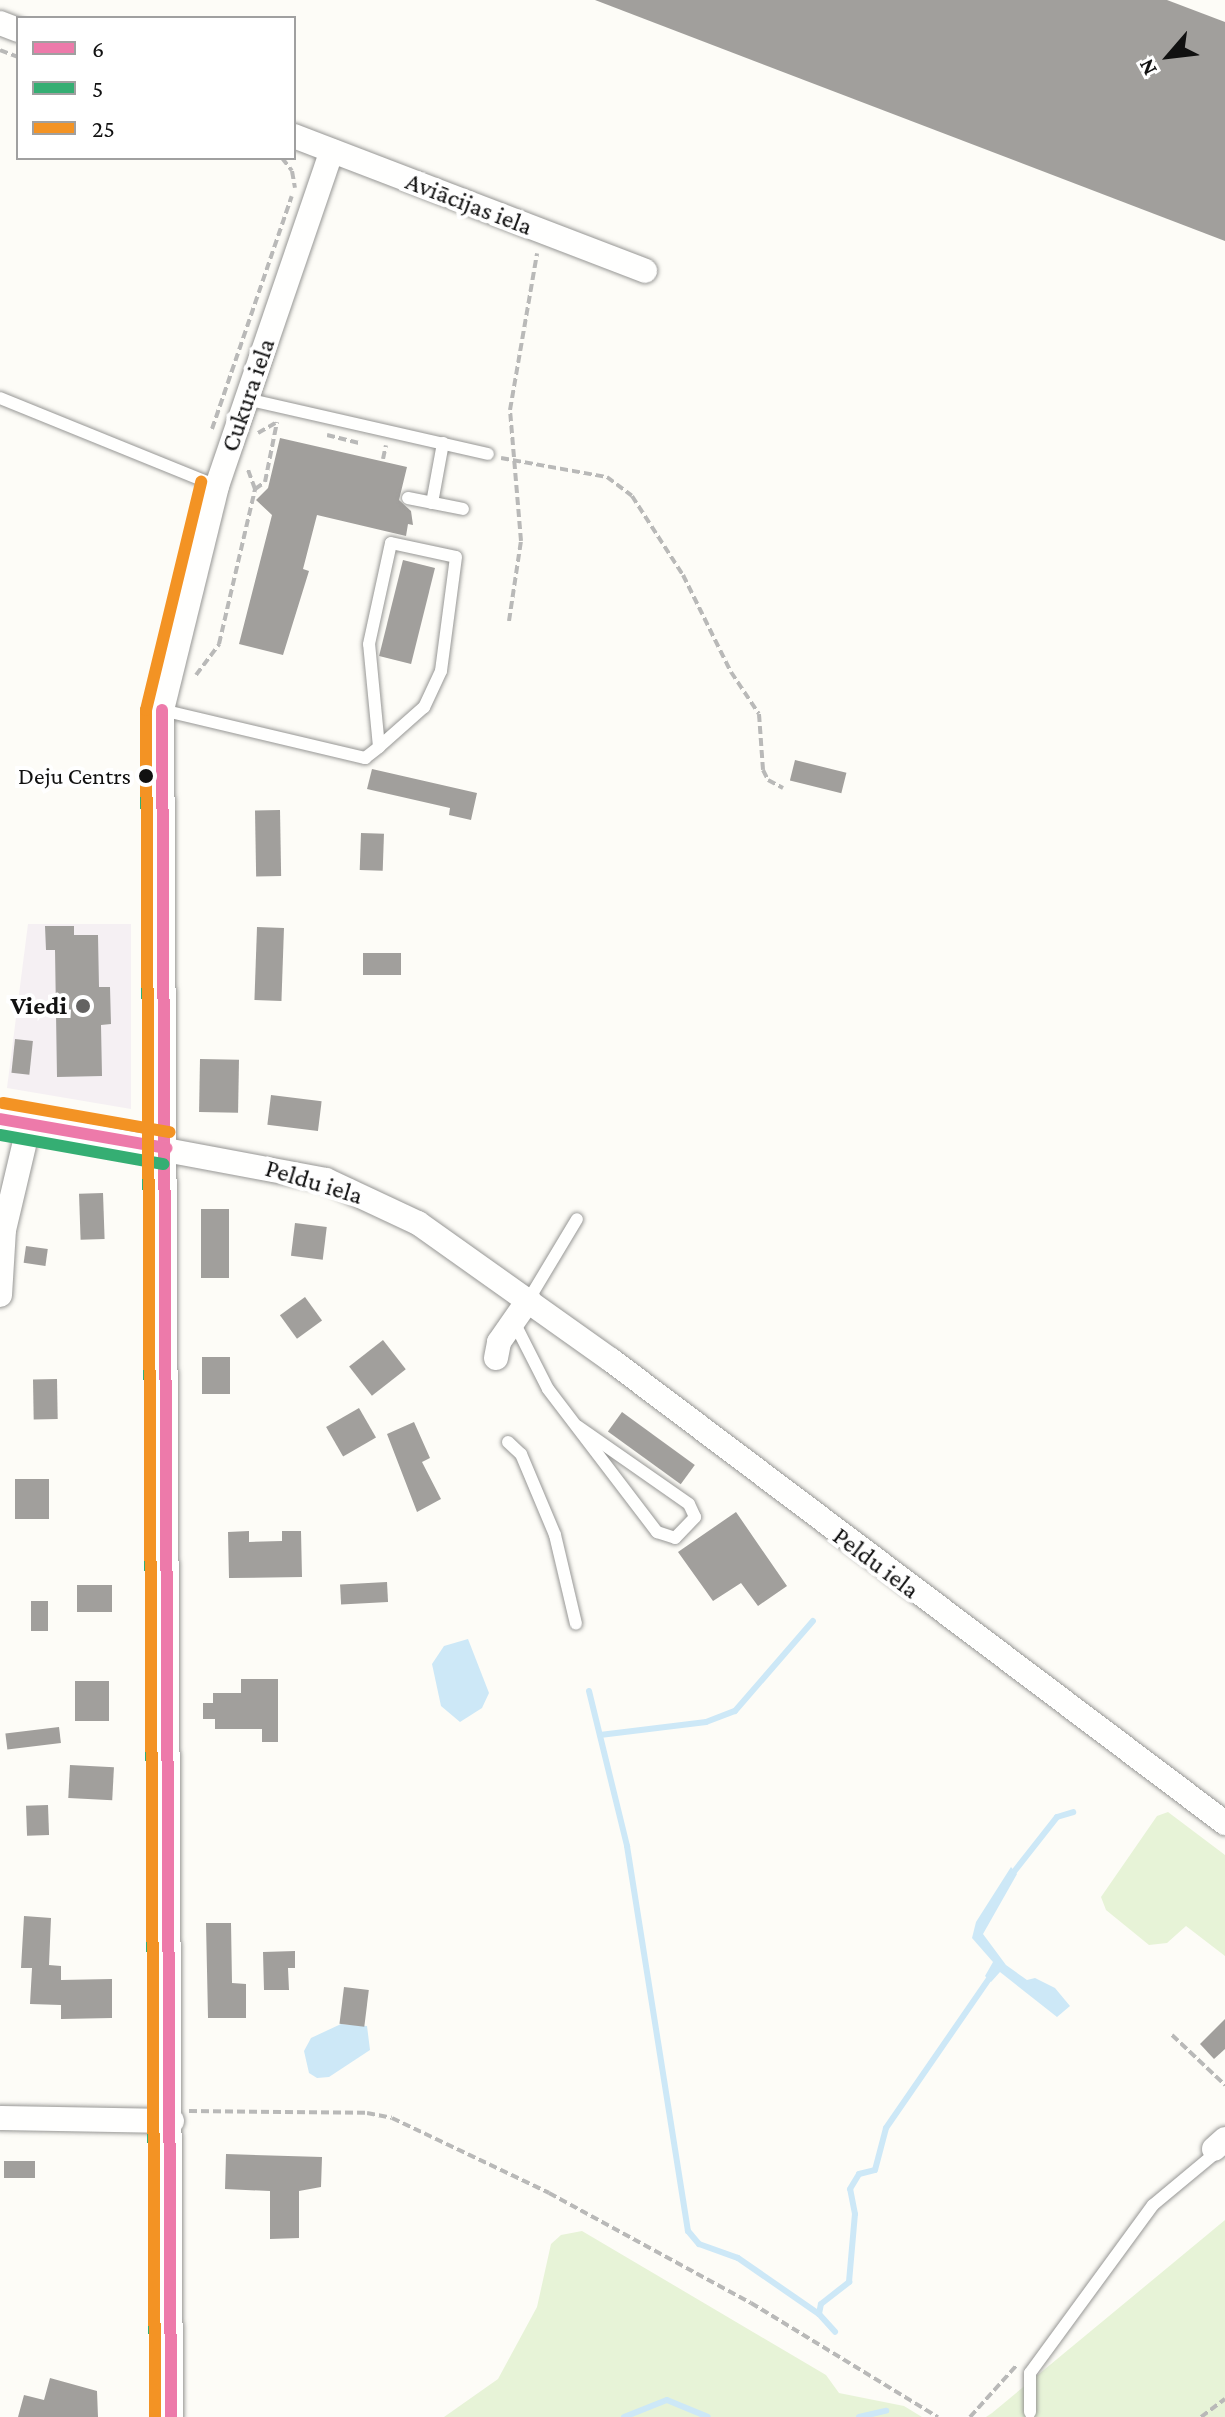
<!DOCTYPE html>
<meta charset="utf-8">
<style>
body{margin:0}
#map{position:relative;width:1225px;height:2417px;overflow:hidden;background:#fdfcf7;font-family:"Crimson Pro",serif}
div>[style]{position:absolute}
[style*='--x']{left:calc(var(--x)*1px);top:calc(var(--y)*1px);width:calc(var(--w)*1px);rotate:calc(var(--a)*1deg)}
.industrial>*{inset:0;background:#f5f0f3}
.green>*{inset:0;background:#e7f3d7}
.water>*{inset:0;background:#cde8f7}
.stream>*{height:6px;margin:-3px;padding:0 3px;transform-origin:3px;border-radius:3px;background:#cde8f7}
.building>*{inset:0;background:#a19f9c;transform-origin:0 0}
.path>*{height:4px;margin-top:-2px;transform-origin:0;background:repeating-linear-gradient(90deg,#b9b9b8 0 8px,transparent 0 12px)}
.roads{filter:drop-shadow(0 0 2px #979795) drop-shadow(0 0 2px #979795)}
.service>*{height:12px;margin:-6px;padding:0 6px;transform-origin:6px;border-radius:6px;background:#fffffe}
.minor>*{height:24px;margin:-12px;padding:0 12px;transform-origin:12px;border-radius:12px;background:#fffffe}
.bus-1>*{height:12px;margin:-6px;padding:0 6px;transform-origin:6px;border-radius:6px;background:#ed7aaa}
.bus-2>*{height:12px;margin:-6px;padding:0 6px;transform-origin:6px;border-radius:6px;background:#35ae73}
.bus-3>*{height:12px;margin:-6px;padding:0 6px;transform-origin:6px;border-radius:6px;background:#f39324}
.dots>*{width:22px;height:22px;translate:-50% -50%;box-sizing:border-box;border:4px solid #fff;border-radius:50%}
span{translate:-50% -50%;white-space:nowrap;text-align:center;line-height:1.15;-webkit-text-stroke:8px #fff;paint-order:stroke}
.bus-label{font-size:24px;color:#111}
.right{translate:-100% -50%;text-align:right}
.street-label{font-size:26px;color:#111}
.poi-label{font-size:26px;color:#111;font-weight:700}
.legend{position:absolute;left:16px;top:16px;width:280px;height:144px;box-sizing:border-box;background:#fff;border:2px solid #a0a0a0;margin:0;padding:10px 14px;list-style:none;font-size:24px;color:#111}
.legend li{display:flex;align-items:center;gap:16px;height:40px}
.legend b{width:40px;border:2px solid #a0a0a0}
.north{position:absolute;left:1129px;top:16px;width:80px;height:80px;-webkit-text-stroke:6px #fff;paint-order:stroke;rotate:242deg;font-size:22px;font-weight:700;line-height:32px;text-align:center;color:#111}
.north::after{content:'';display:block;margin:auto;width:28px;height:36px;background:#111;clip-path:polygon(50% 0,100% 100%,50% 72%,0 100%)}
</style>
<div id="map">
<div class="industrial">
<i style="clip-path:polygon(28px 924px,131px 924px,131px 1109px,7px 1088px)"></i>
</div>
<div class="green">
<i style="clip-path:polygon(1168px 1812px,1225px 1855px,1225px 1956px,1186px 1926px,1167px 1943px,1149px 1945px,1106px 1910px,1101px 1897px,1157px 1816px)"></i>
<i style="clip-path:polygon(1225px 2220px,1225px 2417px,986px 2417px,992px 2413px)"></i>
<i style="clip-path:polygon(582px 2231px,826px 2375px,839px 2393px,904px 2406px,922px 2417px,444px 2417px,498px 2379px,537px 2307px,551px 2244px,561px 2235px)"></i>
</div>
<div class="water">
<i style="clip-path:polygon(468px 1639px,489px 1693px,482px 1708px,460px 1722px,441px 1706px,432px 1664px,444px 1646px)"></i>
<i style="clip-path:polygon(1011px 1867px,1017px 1874px,983px 1934px,1006px 1965px,1027px 1980px,1035px 1978px,1055px 1988px,1070px 2006px,1057px 2017px,1000px 1972px,991px 1982px,985px 1976px,993px 1962px,972px 1938px,976px 1922px)"></i>
<i style="clip-path:polygon(341px 2024px,367px 2026px,370px 2050px,329px 2077px,317px 2078px,309px 2073px,304px 2051px,311px 2038px)"></i>
</div>
<div class="stream">
<i style="--x:589;--y:1691;--w:160;--a:76.2"></i>
<i style="--x:627;--y:1846;--w:390;--a:81"></i>
<i style="--x:688;--y:2231;--w:17;--a:50"></i>
<i style="--x:699;--y:2244;--w:41;--a:19.7"></i>
<i style="--x:738;--y:2258;--w:98;--a:34.7"></i>
<i style="--x:819;--y:2314;--w:24;--a:48"></i>
<i style="--x:600;--y:1735;--w:107;--a:-7"></i>
<i style="--x:706;--y:1722;--w:31;--a:-21"></i>
<i style="--x:735;--y:1711;--w:119;--a:-49.1"></i>
<i style="--x:1013;--y:1873;--w:71;--a:-51.8"></i>
<i style="--x:1057;--y:1817;--w:17;--a:-17"></i>
<i style="--x:819;--y:2314;--w:10;--a:-79"></i>
<i style="--x:821;--y:2304;--w:36;--a:-38"></i>
<i style="--x:849;--y:2282;--w:68;--a:-85"></i>
<i style="--x:855;--y:2214;--w:25;--a:-101"></i>
<i style="--x:850;--y:2189;--w:17;--a:-59"></i>
<i style="--x:859;--y:2174;--w:16;--a:-14"></i>
<i style="--x:875;--y:2170;--w:43;--a:-75.3"></i>
<i style="--x:886;--y:2128;--w:188;--a:-55.4"></i>
<i style="--x:624;--y:2417;--w:46;--a:-21.6"></i>
<i style="--x:667;--y:2400;--w:44;--a:22.5"></i>
<i style="--x:859;--y:2417;--w:28;--a:-13"></i>
</div>
<div class="building">
<i style="clip-path:polygon(595px 0,1167px 0,1225px 22px,1225px 241px)"></i>
<i style="clip-path:polygon(280px 438px,407px 467px,399px 500px,411px 511px,413px 525px,408px 524px,406px 536px,317px 515px,303px 569px,309px 571px,283px 655px,239px 644px,272px 515px,256px 500px,268px 488px)"></i>
<i style="left:403px;top:560px;width:33px;height:99px;rotate:14deg"></i>
<i style="left:795px;top:760px;width:53px;height:21px;rotate:14deg"></i>
<i style="clip-path:polygon(372px 769px,477px 793px,471px 820px,449px 815px,450px 808px,367px 789px)"></i>
<i style="left:280px;top:810px;width:66px;height:25px;rotate:89deg"></i>
<i style="left:361px;top:833px;width:23px;height:37px;rotate:2deg"></i>
<i style="clip-path:polygon(45px 926px,74px 926px,74px 935px,98px 935px,99px 987px,110px 987px,111px 1024px,101px 1025px,102px 1076px,57px 1077px,55px 950px,46px 950px)"></i>
<i style="left:257px;top:927px;width:27px;height:73px;rotate:2deg"></i>
<i style="left:363px;top:953px;width:38px;height:22px"></i>
<i style="left:15px;top:1039px;width:18px;height:34px;rotate:6deg"></i>
<i style="left:200px;top:1059px;width:39px;height:53px;rotate:1deg"></i>
<i style="left:271px;top:1095px;width:51px;height:30px;rotate:7deg"></i>
<i style="left:103px;top:1193px;width:46px;height:24px;rotate:88deg"></i>
<i style="left:201px;top:1209px;width:28px;height:69px"></i>
<i style="left:295px;top:1223px;width:32px;height:33px;rotate:7deg"></i>
<i style="left:26px;top:1246px;width:22px;height:17px;rotate:8deg"></i>
<i style="left:305px;top:1297px;width:29px;height:31px;rotate:54deg"></i>
<i style="left:383px;top:1340px;width:37px;height:43px;rotate:52deg"></i>
<i style="left:202px;top:1357px;width:28px;height:37px"></i>
<i style="left:57px;top:1379px;width:40px;height:24px;rotate:89deg"></i>
<i style="left:359px;top:1408px;width:34px;height:38px;rotate:60deg"></i>
<i style="left:622px;top:1412px;width:90px;height:24px;rotate:36deg"></i>
<i style="clip-path:polygon(414px 1422px,430px 1458px,422px 1462px,441px 1499px,417px 1512px,387px 1434px)"></i>
<i style="left:15px;top:1479px;width:34px;height:40px"></i>
<i style="clip-path:polygon(736px 1512px,787px 1586px,758px 1606px,741px 1583px,713px 1601px,678px 1552px)"></i>
<i style="clip-path:polygon(249px 1531px,249px 1542px,282px 1541px,282px 1531px,301px 1531px,302px 1577px,229px 1578px,228px 1532px)"></i>
<i style="left:387px;top:1582px;width:20px;height:47px;rotate:87deg"></i>
<i style="left:112px;top:1585px;width:27px;height:35px;rotate:90deg"></i>
<i style="left:31px;top:1601px;width:17px;height:30px"></i>
<i style="clip-path:polygon(241px 1679px,278px 1679px,278px 1742px,262px 1742px,262px 1729px,215px 1729px,215px 1719px,203px 1719px,203px 1703px,213px 1703px,213px 1693px,241px 1693px)"></i>
<i style="left:75px;top:1681px;width:34px;height:40px"></i>
<i style="left:59px;top:1727px;width:16px;height:54px;rotate:83deg"></i>
<i style="left:70px;top:1765px;width:44px;height:33px;rotate:3deg"></i>
<i style="left:48px;top:1805px;width:30px;height:22px;rotate:88deg"></i>
<i style="clip-path:polygon(24px 1916px,51px 1918px,49px 1965px,61px 1966px,61px 1980px,112px 1979px,112px 2018px,61px 2019px,61px 2005px,30px 2004px,32px 1968px,21px 1968px)"></i>
<i style="clip-path:polygon(206px 1923px,231px 1923px,232px 1983px,246px 1984px,246px 2018px,208px 2018px)"></i>
<i style="clip-path:polygon(295px 1951px,295px 1968px,288px 1968px,289px 1990px,264px 1990px,263px 1952px)"></i>
<i style="left:344px;top:1987px;width:25px;height:37px;rotate:7deg"></i>
<i style="clip-path:polygon(1225px 2019px,1225px 2049px,1214px 2059px,1200px 2044px)"></i>
<i style="clip-path:polygon(226px 2154px,322px 2157px,321px 2187px,299px 2191px,299px 2238px,270px 2239px,270px 2191px,225px 2189px)"></i>
<i style="left:4px;top:2161px;width:31px;height:17px"></i>
<i style="clip-path:polygon(50px 2378px,97px 2391px,98px 2417px,18px 2417px,24px 2395px,44px 2400px)"></i>
</div>
<div class="path">
<i style="--x:0;--y:50;--w:19;--a:21"></i>
<i style="--x:282;--y:158;--w:16;--a:52"></i>
<i style="--x:292;--y:171;--w:17;--a:80"></i>
<i style="--x:212;--y:429;--w:246;--a:-71.1"></i>
<i style="--x:258;--y:433;--w:20;--a:-30"></i>
<i style="--x:327;--y:435;--w:34;--a:14"></i>
<i style="--x:501;--y:458;--w:108;--a:10.2"></i>
<i style="--x:607;--y:477;--w:31;--a:37"></i>
<i style="--x:632;--y:496;--w:94;--a:57.2"></i>
<i style="--x:683;--y:575;--w:108;--a:63.7"></i>
<i style="--x:731;--y:672;--w:50;--a:56.3"></i>
<i style="--x:759;--y:714;--w:56;--a:85.9"></i>
<i style="--x:763;--y:770;--w:11;--a:63"></i>
<i style="--x:768;--y:780;--w:17;--a:28"></i>
<i style="--x:383;--y:459;--w:14;--a:-78"></i>
<i style="--x:255;--y:489;--w:12;--a:-35"></i>
<i style="--x:265;--y:482;--w:61;--a:-78.7"></i>
<i style="--x:509;--y:621;--w:81;--a:-81.5"></i>
<i style="--x:521;--y:541;--w:131;--a:-94.8"></i>
<i style="--x:510;--y:410;--w:159;--a:-80.2"></i>
<i style="--x:196;--y:675;--w:39;--a:-53"></i>
<i style="--x:219;--y:644;--w:159;--a:-76.9"></i>
<i style="--x:255;--y:489;--w:23;--a:-110"></i>
<i style="--x:1172;--y:2035;--w:73;--a:43.3"></i>
<i style="--x:189;--y:2111;--w:178;--a:0.6"></i>
<i style="--x:367;--y:2113;--w:25;--a:11"></i>
<i style="--x:392;--y:2118;--w:174;--a:25.5"></i>
<i style="--x:549;--y:2193;--w:230;--a:28.6"></i>
<i style="--x:751;--y:2303;--w:219;--a:31.4"></i>
<i style="--x:970;--y:2417;--w:69;--a:-48"></i>
<i style="--x:1201;--y:2417;--w:30;--a:-37"></i>
</div>
<div class="roads">
<div class="service">
<i style="--x:0;--y:398;--w:234;--a:22.1"></i>
<i style="--x:246;--y:399;--w:248;--a:12.8"></i>
<i style="--x:408;--y:498;--w:56;--a:11.3"></i>
<i style="--x:432;--y:503;--w:61;--a:-79.6"></i>
<i style="--x:162;--y:710;--w:209;--a:13.3"></i>
<i style="--x:365;--y:758;--w:18;--a:-38"></i>
<i style="--x:379;--y:747;--w:103;--a:-95.5"></i>
<i style="--x:369;--y:644;--w:103;--a:-77.7"></i>
<i style="--x:391;--y:543;--w:66;--a:12.2"></i>
<i style="--x:456;--y:557;--w:115;--a:97.5"></i>
<i style="--x:441;--y:671;--w:40;--a:115"></i>
<i style="--x:424;--y:707;--w:60;--a:138.4"></i>
<i style="--x:529;--y:1299;--w:93;--a:-59"></i>
<i style="--x:514;--y:1322;--w:75;--a:63.1"></i>
<i style="--x:548;--y:1389;--w:180;--a:52.7"></i>
<i style="--x:657;--y:1532;--w:19;--a:18"></i>
<i style="--x:675;--y:1538;--w:29;--a:-46"></i>
<i style="--x:695;--y:1517;--w:14;--a:-115"></i>
<i style="--x:689;--y:1504;--w:136;--a:-145.1"></i>
<i style="--x:508;--y:1442;--w:18;--a:43"></i>
<i style="--x:521;--y:1454;--w:88;--a:67.2"></i>
<i style="--x:555;--y:1535;--w:91;--a:76.7"></i>
<i style="--x:1030;--y:2412;--w:39;--a:-90"></i>
<i style="--x:1030;--y:2373;--w:208;--a:-53.8"></i>
<i style="--x:1153;--y:2205;--w:85;--a:-39.7"></i>
</div>
<div class="minor">
<i style="--x:0;--y:23;--w:19;--a:21"></i>
<i style="--x:294;--y:136;--w:376;--a:21"></i>
<i style="--x:0;--y:1119;--w:332;--a:10.6"></i>
<i style="--x:326;--y:1180;--w:102;--a:25.1"></i>
<i style="--x:418;--y:1223;--w:237;--a:35.4"></i>
<i style="--x:611;--y:1360;--w:769;--a:37.02"></i>
<i style="--x:0;--y:1295;--w:65;--a:-86.5"></i>
<i style="--x:4;--y:1230;--w:109;--a:-76.7"></i>
<i style="--x:496;--y:1358;--w:16;--a:-79"></i>
<i style="--x:499;--y:1342;--w:52;--a:-55.1"></i>
<i style="--x:0;--y:2118;--w:172;--a:1"></i>
<i style="--x:1214;--y:2149;--w:15;--a:-42"></i>
<i style="--x:171;--y:2417;--w:1707;--a:-90.3"></i>
<i style="--x:162;--y:710;--w:231;--a:-76.2"></i>
<i style="--x:217;--y:486;--w:354;--a:-71.1"></i>
</div>
</div>
<div class="bus-1">
<i style="--x:162;--y:710;--w:1707;--a:89.7"></i>
<i style="--x:0;--y:1119;--w:169;--a:9.9"></i>
</div>
<div class="bus-2">
<i style="--x:146;--y:710;--w:1707;--a:89.7"></i>
<i style="--x:0;--y:1135;--w:166;--a:10.1"></i>
</div>
<div class="bus-3">
<i style="--x:3;--y:1103;--w:169;--a:9.9"></i>
<i style="--x:155;--y:2417;--w:1707;--a:-90.3"></i>
<i style="--x:146;--y:710;--w:235;--a:-76.4"></i>
</div>
<div class="dots">
<i style="left:146px;top:776px;background:#111"></i>
<i style="left:83px;top:1006px;background:#646362"></i>
</div>
<div class="bus-label">
<span class="right" style="left:131px;top:776px">Deju Centrs</span>
</div>
<div class="street-label">
<span style="left:469px;top:204px;rotate:21deg">Aviācijas iela</span>
<span style="left:248px;top:395px;rotate:-71deg">Cukura iela</span>
<span style="left:314px;top:1182px;rotate:17deg">Peldu iela</span>
<span style="left:876px;top:1563px;rotate:37deg">Peldu iela</span>
</div>
<div class="poi-label">
<span class="right" style="left:67px;top:1006px">Viedi</span>
</div>
<ul class="legend">
<li><b style="height:10px;background:#ed7aaa"></b>6</li>
<li><b style="height:10px;background:#35ae73"></b>5</li>
<li><b style="height:10px;background:#f39324"></b>25</li>
</ul>
<div class="north">N</div>
</div>
